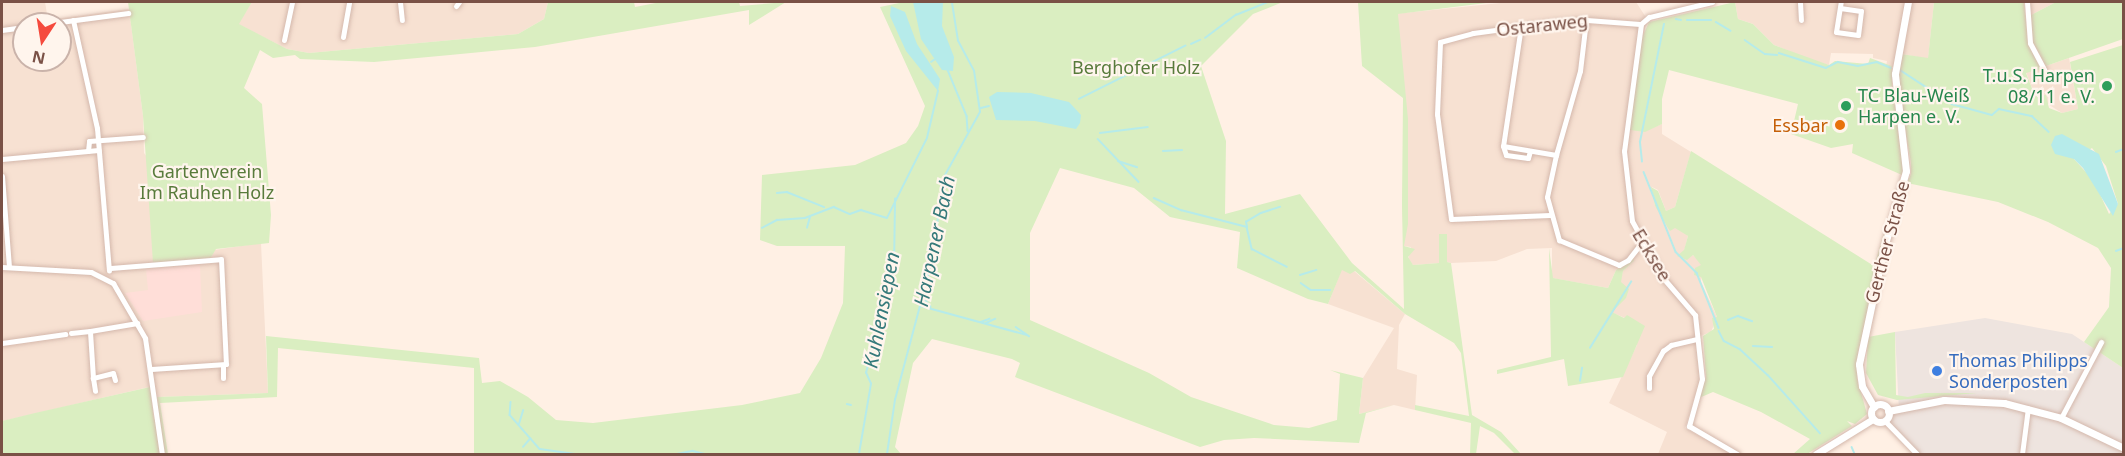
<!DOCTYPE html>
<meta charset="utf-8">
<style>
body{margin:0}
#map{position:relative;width:2125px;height:456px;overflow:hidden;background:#fff0e4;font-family:"Noto Sans",sans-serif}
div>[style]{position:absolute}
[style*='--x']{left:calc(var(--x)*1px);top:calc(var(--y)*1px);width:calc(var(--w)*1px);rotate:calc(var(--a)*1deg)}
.residential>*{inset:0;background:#f7e1d2}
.commercial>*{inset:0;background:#ffded8}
.industrial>*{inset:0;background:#eee4df}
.green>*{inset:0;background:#daeec1}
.water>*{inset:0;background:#b6ebea}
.stream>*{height:1.5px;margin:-0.75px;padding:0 0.75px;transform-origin:0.75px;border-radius:0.75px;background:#b6ebea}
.roads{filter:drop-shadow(0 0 2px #d4b8ac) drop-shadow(0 0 2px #d4b8ac)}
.minor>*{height:5px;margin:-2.5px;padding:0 2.5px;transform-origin:2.5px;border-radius:2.5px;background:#fff}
.tertiary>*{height:7px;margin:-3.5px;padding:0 3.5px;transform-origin:3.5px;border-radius:3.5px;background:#fff}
.tertiary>.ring{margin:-3.5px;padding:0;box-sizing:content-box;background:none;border:7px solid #fff;border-radius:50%}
.dots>*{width:16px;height:16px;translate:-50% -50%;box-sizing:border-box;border:3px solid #fff5ed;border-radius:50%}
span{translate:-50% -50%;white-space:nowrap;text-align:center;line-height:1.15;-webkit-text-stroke:4.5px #fff5ed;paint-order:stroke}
.street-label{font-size:18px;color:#7a5146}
.park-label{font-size:18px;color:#587b3b}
.leisure-label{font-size:18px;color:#27864d}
.right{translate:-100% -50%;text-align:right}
.left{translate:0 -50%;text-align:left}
.food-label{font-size:18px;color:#c56008}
.shop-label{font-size:18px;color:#366cbe}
.water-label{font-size:20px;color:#35797a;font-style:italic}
.frame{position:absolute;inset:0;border:3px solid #7a5146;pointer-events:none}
.north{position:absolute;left:12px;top:12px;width:60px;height:60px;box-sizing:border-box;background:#fff5ed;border:2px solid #cab3aa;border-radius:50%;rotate:192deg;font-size:16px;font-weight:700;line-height:24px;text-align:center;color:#7a5146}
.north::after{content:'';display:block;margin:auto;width:21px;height:27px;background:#f54a3d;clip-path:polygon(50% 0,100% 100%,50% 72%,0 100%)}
</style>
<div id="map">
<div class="residential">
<i style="clip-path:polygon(evenodd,2px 2px,45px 2px,48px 20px,129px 9px,143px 116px,144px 153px,214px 250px,261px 243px,268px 393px,157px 397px,149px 387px,3px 421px,2px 432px,2px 2px,24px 24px,60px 24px,60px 60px,24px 60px,24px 24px)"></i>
<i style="clip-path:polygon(252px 2px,548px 2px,544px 19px,518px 34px,309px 53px,287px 49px,238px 24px)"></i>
<i style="clip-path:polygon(1510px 2px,1636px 2px,1649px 22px,1645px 27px,1649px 129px,1662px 124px,1662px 134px,1691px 152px,1675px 207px,1666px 211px,1658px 190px,1652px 187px,1655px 206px,1688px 236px,1682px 259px,1693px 255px,1702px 265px,1701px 282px,1717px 317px,1711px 332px,1695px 338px,1700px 381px,1685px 428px,1732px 454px,1658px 454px,1667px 432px,1609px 403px,1637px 345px,1625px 318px,1611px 312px,1623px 271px,1634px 261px,1616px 270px,1608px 288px,1552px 278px,1552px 248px,1527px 249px,1496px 261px,1451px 263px,1447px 262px,1447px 234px,1440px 234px,1439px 263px,1413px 265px,1408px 259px,1411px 247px,1404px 246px,1402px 205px,1405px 117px,1394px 14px)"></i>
<i style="clip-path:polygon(1735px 2px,1934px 2px,1928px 59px,1902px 54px,1900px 68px,1886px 66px,1887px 61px,1873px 58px,1873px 54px,1831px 53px,1829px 65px,1817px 62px,1774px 45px,1753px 24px,1738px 19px)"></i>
<i style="clip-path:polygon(2026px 2px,2056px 2px,2029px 16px,2046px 66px,2069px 58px,2078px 109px,2062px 113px,2035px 96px,2026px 72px,2041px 69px,2028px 43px)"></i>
<i style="clip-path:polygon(1342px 269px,1354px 271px,1405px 314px,1399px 325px,1397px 369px,1417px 375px,1415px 410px,1394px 405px,1359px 414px,1363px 378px,1394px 328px,1328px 304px)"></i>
</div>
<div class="commercial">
<i style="clip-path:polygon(200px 264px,202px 312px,143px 321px,125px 293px,148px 290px,146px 269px)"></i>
</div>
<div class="industrial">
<i style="clip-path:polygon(1985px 318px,2072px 334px,2123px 368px,2123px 454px,1919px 454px,1890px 422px,1891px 415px,1899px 411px,1895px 332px)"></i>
</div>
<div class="green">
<i style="clip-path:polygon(128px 2px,252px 2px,239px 24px,287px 49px,309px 53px,518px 34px,544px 19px,548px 2px,634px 2px,635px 7px,661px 2px,739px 2px,740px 6px,786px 2px,749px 25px,749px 10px,535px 47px,450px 55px,374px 62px,300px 59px,295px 55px,273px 58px,260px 50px,244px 88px,262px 104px,271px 215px,269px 243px,216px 249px,210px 259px,153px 263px,143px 116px)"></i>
<i style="clip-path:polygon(904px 2px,1283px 2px,1253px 14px,1201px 66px,1226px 141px,1225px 214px,1300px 194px,1352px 263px,1404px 309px,1402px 205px,1403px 98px,1362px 66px,1358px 2px,1494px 2px,1398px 14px,1408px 119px,1408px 224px,1404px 246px,1415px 249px,1408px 257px,1413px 265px,1439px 263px,1439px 234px,1447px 234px,1447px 262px,1451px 263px,1472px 415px,1501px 432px,1521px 454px,1515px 454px,1494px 433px,1480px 426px,1476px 454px,1470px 454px,1471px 423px,1415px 410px,1415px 405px,1469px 416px,1461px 353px,1454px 343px,1405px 314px,1355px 271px,1350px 274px,1342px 270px,1328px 304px,1308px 299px,1237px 268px,1240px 232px,1170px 217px,1134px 188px,1060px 168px,1030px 233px,1030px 320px,1149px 373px,1191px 397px,1274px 425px,1309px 428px,1337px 420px,1340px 374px,1330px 370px,1363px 378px,1359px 414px,1394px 405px,1366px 413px,1359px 443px,1254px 438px,1224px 440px,1200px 447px,1015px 377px,1020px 363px,1012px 359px,932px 339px,913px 363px,895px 447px,901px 454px,474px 454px,474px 368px,278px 348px,277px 397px,160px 403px,168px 454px,2px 454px,2px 421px,35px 413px,150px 387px,154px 419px,159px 418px,157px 397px,268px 393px,266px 336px,479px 358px,482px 383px,500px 381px,528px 397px,556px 420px,593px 423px,742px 405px,800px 393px,821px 358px,843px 303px,845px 246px,777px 246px,760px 240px,762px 175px,855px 165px,906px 143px,918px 126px,925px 106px,880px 7px)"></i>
<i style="clip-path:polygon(1735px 2px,1738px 19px,1753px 24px,1774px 45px,1829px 65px,1835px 61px,1868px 64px,1870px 58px,1892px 66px,1892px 86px,1886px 89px,1893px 94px,1904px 168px,1858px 353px,1857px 378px,1867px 414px,1855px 424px,1847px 421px,1852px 426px,1807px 454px,1793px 454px,1810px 439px,1761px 412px,1713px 392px,1699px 398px,1706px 377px,1703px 336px,1714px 329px,1712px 318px,1717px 317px,1701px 277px,1694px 275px,1695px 268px,1701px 265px,1693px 255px,1687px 260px,1677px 256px,1684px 250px,1688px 236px,1675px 228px,1670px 231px,1668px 228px,1655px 206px,1651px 187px,1658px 191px,1666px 211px,1675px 207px,1691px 151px,1874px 266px,1902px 175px,1852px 153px,1853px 144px,1831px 148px,1791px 134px,1798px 104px,1669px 70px,1662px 99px,1662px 124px,1645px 132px,1630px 130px,1641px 40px,1649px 22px)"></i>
<i style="clip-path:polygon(evenodd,1934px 2px,2024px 2px,2028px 43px,2041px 69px,2026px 73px,2035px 96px,2046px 95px,2049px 108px,2062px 113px,2078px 109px,2070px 62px,2123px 45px,2123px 368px,2084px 342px,2109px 307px,2111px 268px,2098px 248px,2048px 222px,1998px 202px,1907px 183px,1911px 174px,1911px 163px,1899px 94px,1908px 170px,1898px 78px,1901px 54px,1928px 58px,1934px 2px,2092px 148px,2106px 166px,2118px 204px,2109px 214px,2094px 181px,2074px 159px,2092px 148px)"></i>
<i style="clip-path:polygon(2056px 2px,2123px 2px,2123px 39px,2046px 66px,2033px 42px,2029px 16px)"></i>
<i style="clip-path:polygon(1549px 248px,1553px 278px,1608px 288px,1616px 270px,1633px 257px,1634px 261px,1623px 271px,1621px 282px,1629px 289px,1626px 298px,1612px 312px,1624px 318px,1627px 315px,1645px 326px,1623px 377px,1568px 386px,1564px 359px,1497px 374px,1497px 370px,1551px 357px)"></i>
<i style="clip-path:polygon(1895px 332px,1896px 395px,1908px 397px,1925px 393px,1977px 393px,1897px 400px,1878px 395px,1866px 373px,1868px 337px)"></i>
</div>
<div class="water">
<i style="clip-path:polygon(913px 2px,943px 2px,942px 26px,954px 57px,953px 71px,942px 70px,921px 39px)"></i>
<i style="clip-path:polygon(891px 6px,905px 12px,917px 44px,940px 79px,938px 91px,906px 51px,890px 16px)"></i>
<i style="clip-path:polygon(997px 92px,1031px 93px,1069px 102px,1081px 115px,1080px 123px,1076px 129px,1035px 121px,996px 120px,989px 97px)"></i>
<i style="clip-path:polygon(2062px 134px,2099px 154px,2118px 204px,2113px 216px,2083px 168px,2074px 159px,2055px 154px,2051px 145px,2055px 136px)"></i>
</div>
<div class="stream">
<i style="--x:1676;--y:19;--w:5;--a:11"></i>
<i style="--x:1687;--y:20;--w:24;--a:0"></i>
<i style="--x:1716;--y:22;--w:17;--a:31"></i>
<i style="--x:1205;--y:38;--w:39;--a:-37"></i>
<i style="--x:1236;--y:15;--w:35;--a:-22"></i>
<i style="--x:1745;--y:40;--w:24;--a:35"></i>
<i style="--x:1765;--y:54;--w:12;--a:5"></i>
<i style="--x:1191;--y:44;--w:10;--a:-24"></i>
<i style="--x:1779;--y:53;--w:49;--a:17.7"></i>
<i style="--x:1826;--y:68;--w:13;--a:-27"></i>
<i style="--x:1838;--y:62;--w:20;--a:11"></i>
<i style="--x:1858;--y:66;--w:19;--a:-12"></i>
<i style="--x:1877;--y:62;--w:15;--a:23"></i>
<i style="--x:931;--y:62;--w:4;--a:-34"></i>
<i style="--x:948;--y:70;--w:50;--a:67.6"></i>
<i style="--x:967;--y:116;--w:15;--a:86"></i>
<i style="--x:1900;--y:70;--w:62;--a:33.2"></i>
<i style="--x:1952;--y:104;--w:41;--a:15.4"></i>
<i style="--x:1992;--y:115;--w:9;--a:-41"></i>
<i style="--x:1999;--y:109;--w:34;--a:12"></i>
<i style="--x:2032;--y:116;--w:23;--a:43"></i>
<i style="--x:1079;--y:99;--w:119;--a:-26.6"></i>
<i style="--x:981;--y:108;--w:8;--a:-14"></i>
<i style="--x:1100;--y:133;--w:48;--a:-7.1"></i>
<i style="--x:1098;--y:139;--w:59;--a:46.4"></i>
<i style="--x:1163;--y:151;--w:19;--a:-3"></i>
<i style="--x:2116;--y:152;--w:9;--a:-21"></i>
<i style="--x:1118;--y:161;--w:20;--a:18"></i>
<i style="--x:1642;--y:162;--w:20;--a:-96"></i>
<i style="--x:1640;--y:142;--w:120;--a:-78.5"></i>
<i style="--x:1644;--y:172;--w:86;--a:68.2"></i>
<i style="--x:1676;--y:252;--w:30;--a:45"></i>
<i style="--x:1697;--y:273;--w:59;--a:68.2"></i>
<i style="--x:777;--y:193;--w:10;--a:-6"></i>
<i style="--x:787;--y:192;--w:40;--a:22"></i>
<i style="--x:1154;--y:198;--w:30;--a:24"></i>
<i style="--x:1181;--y:210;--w:68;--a:14.4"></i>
<i style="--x:1247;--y:227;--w:23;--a:77"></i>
<i style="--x:1252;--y:249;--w:39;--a:27"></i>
<i style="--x:1247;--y:227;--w:5;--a:-101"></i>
<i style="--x:1246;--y:222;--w:17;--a:-31"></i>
<i style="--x:1261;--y:213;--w:20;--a:-18"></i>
<i style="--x:762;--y:228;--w:17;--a:-28"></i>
<i style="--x:777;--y:220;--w:28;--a:-4"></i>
<i style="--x:805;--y:218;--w:31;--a:-21"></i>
<i style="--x:834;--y:207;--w:17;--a:24"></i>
<i style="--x:850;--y:214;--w:12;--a:-20"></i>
<i style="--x:861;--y:210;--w:27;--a:17"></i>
<i style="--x:887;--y:218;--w:89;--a:-63.4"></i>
<i style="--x:927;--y:138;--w:48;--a:-76.8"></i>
<i style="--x:807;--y:228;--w:11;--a:-75"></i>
<i style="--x:2116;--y:251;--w:9;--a:-21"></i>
<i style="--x:1300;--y:275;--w:17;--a:-17"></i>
<i style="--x:1301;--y:283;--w:12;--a:35"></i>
<i style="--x:1311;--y:290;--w:19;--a:0"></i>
<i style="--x:924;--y:298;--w:11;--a:52"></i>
<i style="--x:921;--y:306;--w:110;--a:15.3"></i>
<i style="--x:1728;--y:320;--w:11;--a:-22"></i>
<i style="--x:1738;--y:316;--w:15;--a:20"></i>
<i style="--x:981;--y:322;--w:9;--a:-21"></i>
<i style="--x:986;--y:323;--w:10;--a:-24"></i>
<i style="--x:1016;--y:327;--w:16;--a:35"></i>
<i style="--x:1719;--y:331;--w:11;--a:63"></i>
<i style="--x:1724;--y:341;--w:18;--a:27"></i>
<i style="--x:1740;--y:349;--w:38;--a:43"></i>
<i style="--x:1768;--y:375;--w:78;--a:48.1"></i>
<i style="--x:1753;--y:346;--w:19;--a:3"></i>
<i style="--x:1590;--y:348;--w:78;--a:-58.2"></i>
<i style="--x:1580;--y:381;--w:13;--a:-81"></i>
<i style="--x:511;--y:402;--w:13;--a:94"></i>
<i style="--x:510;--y:415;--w:45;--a:48.6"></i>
<i style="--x:540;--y:449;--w:37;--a:8"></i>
<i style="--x:847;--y:404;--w:4;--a:14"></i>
<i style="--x:519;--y:424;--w:14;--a:-73"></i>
<i style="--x:523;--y:447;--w:11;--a:-49"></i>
<i style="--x:1852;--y:447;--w:8;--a:67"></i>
<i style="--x:677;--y:454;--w:16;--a:-11"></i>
<i style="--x:693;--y:451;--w:12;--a:14"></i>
<i style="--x:859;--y:454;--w:71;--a:-80.3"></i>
<i style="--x:871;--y:384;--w:12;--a:-114"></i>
<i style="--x:866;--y:373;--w:111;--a:-75.3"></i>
<i style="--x:894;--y:266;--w:67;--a:-89.1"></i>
<i style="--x:887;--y:454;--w:55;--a:-81.6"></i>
<i style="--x:895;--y:400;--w:140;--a:-75.1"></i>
<i style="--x:931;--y:265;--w:89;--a:-81.6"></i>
<i style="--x:944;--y:177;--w:74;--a:-61"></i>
<i style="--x:980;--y:112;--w:41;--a:-98.3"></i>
<i style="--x:974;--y:71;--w:34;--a:-118"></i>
<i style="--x:958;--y:41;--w:39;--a:-99"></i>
</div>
<div class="roads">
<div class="minor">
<i style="--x:400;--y:2;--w:18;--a:84"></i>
<i style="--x:1712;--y:2;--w:65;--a:166.6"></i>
<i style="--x:1649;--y:17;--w:11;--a:139"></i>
<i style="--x:1641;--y:24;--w:128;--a:97.6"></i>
<i style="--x:1624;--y:151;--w:70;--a:83.5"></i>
<i style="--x:1632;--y:221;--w:66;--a:61.1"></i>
<i style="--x:1664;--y:279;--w:48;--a:49.3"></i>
<i style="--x:1695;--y:315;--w:64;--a:83.8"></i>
<i style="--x:1702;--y:379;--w:49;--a:105.5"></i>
<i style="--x:1689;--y:426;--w:56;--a:30.3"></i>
<i style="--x:1800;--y:2;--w:18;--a:87"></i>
<i style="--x:2027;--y:2;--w:41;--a:85.8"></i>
<i style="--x:2030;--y:43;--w:30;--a:62"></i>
<i style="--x:456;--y:6;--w:5;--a:-53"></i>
<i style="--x:1840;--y:8;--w:21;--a:8"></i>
<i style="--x:1861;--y:11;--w:24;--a:97"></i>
<i style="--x:1858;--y:35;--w:22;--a:-172"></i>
<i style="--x:1836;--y:32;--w:30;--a:-81"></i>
<i style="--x:73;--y:20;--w:111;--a:77.5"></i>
<i style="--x:97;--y:128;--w:143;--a:85.2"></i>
<i style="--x:45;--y:24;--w:84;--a:-7.5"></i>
<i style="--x:1521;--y:26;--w:121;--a:98.5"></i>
<i style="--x:1503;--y:146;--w:54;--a:9.6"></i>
<i style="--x:1556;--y:155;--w:87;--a:-74.1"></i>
<i style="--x:1580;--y:71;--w:51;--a:-83.3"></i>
<i style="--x:2;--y:30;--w:22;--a:-8"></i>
<i style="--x:343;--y:37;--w:36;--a:-80"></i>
<i style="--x:284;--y:40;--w:39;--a:-78"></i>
<i style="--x:1503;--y:146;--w:9;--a:72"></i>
<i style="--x:1506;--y:155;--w:22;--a:8"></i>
<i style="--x:1528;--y:158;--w:7;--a:-74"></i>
<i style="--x:88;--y:151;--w:10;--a:-84"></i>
<i style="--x:89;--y:141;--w:54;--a:-4.2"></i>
<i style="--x:1556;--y:155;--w:43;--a:102.1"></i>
<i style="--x:1547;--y:197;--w:45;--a:74.4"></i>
<i style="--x:1559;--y:240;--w:65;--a:22.6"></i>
<i style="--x:1619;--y:265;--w:10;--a:-29"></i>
<i style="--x:1628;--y:260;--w:23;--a:-52"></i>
<i style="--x:2;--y:159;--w:97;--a:-5.3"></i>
<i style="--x:2;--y:176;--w:91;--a:85.6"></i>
<i style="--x:1550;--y:215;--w:99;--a:177.7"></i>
<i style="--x:1451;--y:219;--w:106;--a:-97.6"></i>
<i style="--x:1437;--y:114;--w:72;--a:-87.6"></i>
<i style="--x:1440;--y:42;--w:34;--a:-15"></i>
<i style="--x:1473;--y:33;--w:82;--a:-7.7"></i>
<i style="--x:1554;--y:22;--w:32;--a:-4"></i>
<i style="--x:1586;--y:20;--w:55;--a:4.2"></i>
<i style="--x:2;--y:267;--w:89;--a:3.2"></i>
<i style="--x:91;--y:272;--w:25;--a:27"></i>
<i style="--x:113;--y:283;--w:64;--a:59.8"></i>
<i style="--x:145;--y:338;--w:117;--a:81.7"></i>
<i style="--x:110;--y:268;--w:111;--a:-4.6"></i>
<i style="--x:221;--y:259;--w:105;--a:87.3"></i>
<i style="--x:226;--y:364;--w:75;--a:176.2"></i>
<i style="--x:71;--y:333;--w:19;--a:-6"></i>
<i style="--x:2;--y:343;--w:64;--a:-8.1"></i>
<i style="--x:223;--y:366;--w:12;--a:90"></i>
<i style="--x:93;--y:378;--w:13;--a:81"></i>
<i style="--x:115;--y:380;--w:7;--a:-106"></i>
<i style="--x:113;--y:373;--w:21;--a:166"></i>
<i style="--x:93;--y:378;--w:47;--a:-93.7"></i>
<i style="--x:90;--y:331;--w:48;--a:-9.7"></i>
<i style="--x:1649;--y:388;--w:12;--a:-90"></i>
<i style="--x:1649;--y:376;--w:29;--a:-61"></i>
<i style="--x:1663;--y:351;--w:10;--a:-37"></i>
<i style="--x:1671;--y:345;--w:27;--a:-13"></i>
<i style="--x:2061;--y:418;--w:86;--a:-62.2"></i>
<i style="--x:1885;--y:421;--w:46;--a:45.9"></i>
<i style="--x:2022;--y:454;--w:46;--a:-82.6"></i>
</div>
<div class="tertiary">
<i class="ring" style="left:1871px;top:404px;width:11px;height:11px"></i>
<i style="--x:1874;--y:407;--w:24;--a:-120"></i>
<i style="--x:1862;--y:386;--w:22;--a:-98"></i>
<i style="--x:1859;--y:364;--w:116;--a:-78"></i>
<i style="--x:1883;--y:251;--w:83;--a:-74"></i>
<i style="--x:1906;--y:171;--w:98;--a:-96.5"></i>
<i style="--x:1895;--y:74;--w:73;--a:-79.8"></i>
<i style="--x:1888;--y:411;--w:57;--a:-11.1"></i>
<i style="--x:1944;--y:400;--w:60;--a:2.9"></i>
<i style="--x:2004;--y:403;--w:59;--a:14.7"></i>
<i style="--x:2061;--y:418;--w:70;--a:25.5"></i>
<i style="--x:1816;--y:454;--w:67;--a:-31.6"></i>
</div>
</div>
<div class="dots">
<i style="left:2107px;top:86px;background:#2e9e5b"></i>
<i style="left:1846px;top:106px;background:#2e9e5b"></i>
<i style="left:1840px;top:125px;background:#e8710a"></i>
<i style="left:1937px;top:371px;background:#3f7fe0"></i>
</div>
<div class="street-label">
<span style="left:1542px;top:25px;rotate:-6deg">Ostaraweg</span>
<span style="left:1887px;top:242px;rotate:-75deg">Gerther Straße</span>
<span style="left:1652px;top:255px;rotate:59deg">Ecksee</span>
</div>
<div class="park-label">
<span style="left:1136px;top:67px">Berghofer Holz</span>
<span style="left:207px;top:182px">Gartenverein<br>Im Rauhen Holz</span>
</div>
<div class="leisure-label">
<span class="right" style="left:2095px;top:86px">T.u.S. Harpen<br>08/11 e. V.</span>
<span class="left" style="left:1858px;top:106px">TC Blau-Weiß<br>Harpen e. V.</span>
</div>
<div class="food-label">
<span class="right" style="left:1828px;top:125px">Essbar</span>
</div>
<div class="shop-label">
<span class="left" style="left:1949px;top:371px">Thomas Philipps<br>Sonderposten</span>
</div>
<div class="water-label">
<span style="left:934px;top:241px;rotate:-78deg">Harpener Bach</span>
<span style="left:881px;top:310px;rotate:-79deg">Kuhlensiepen</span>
</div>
<div class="frame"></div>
<div class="north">N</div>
</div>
